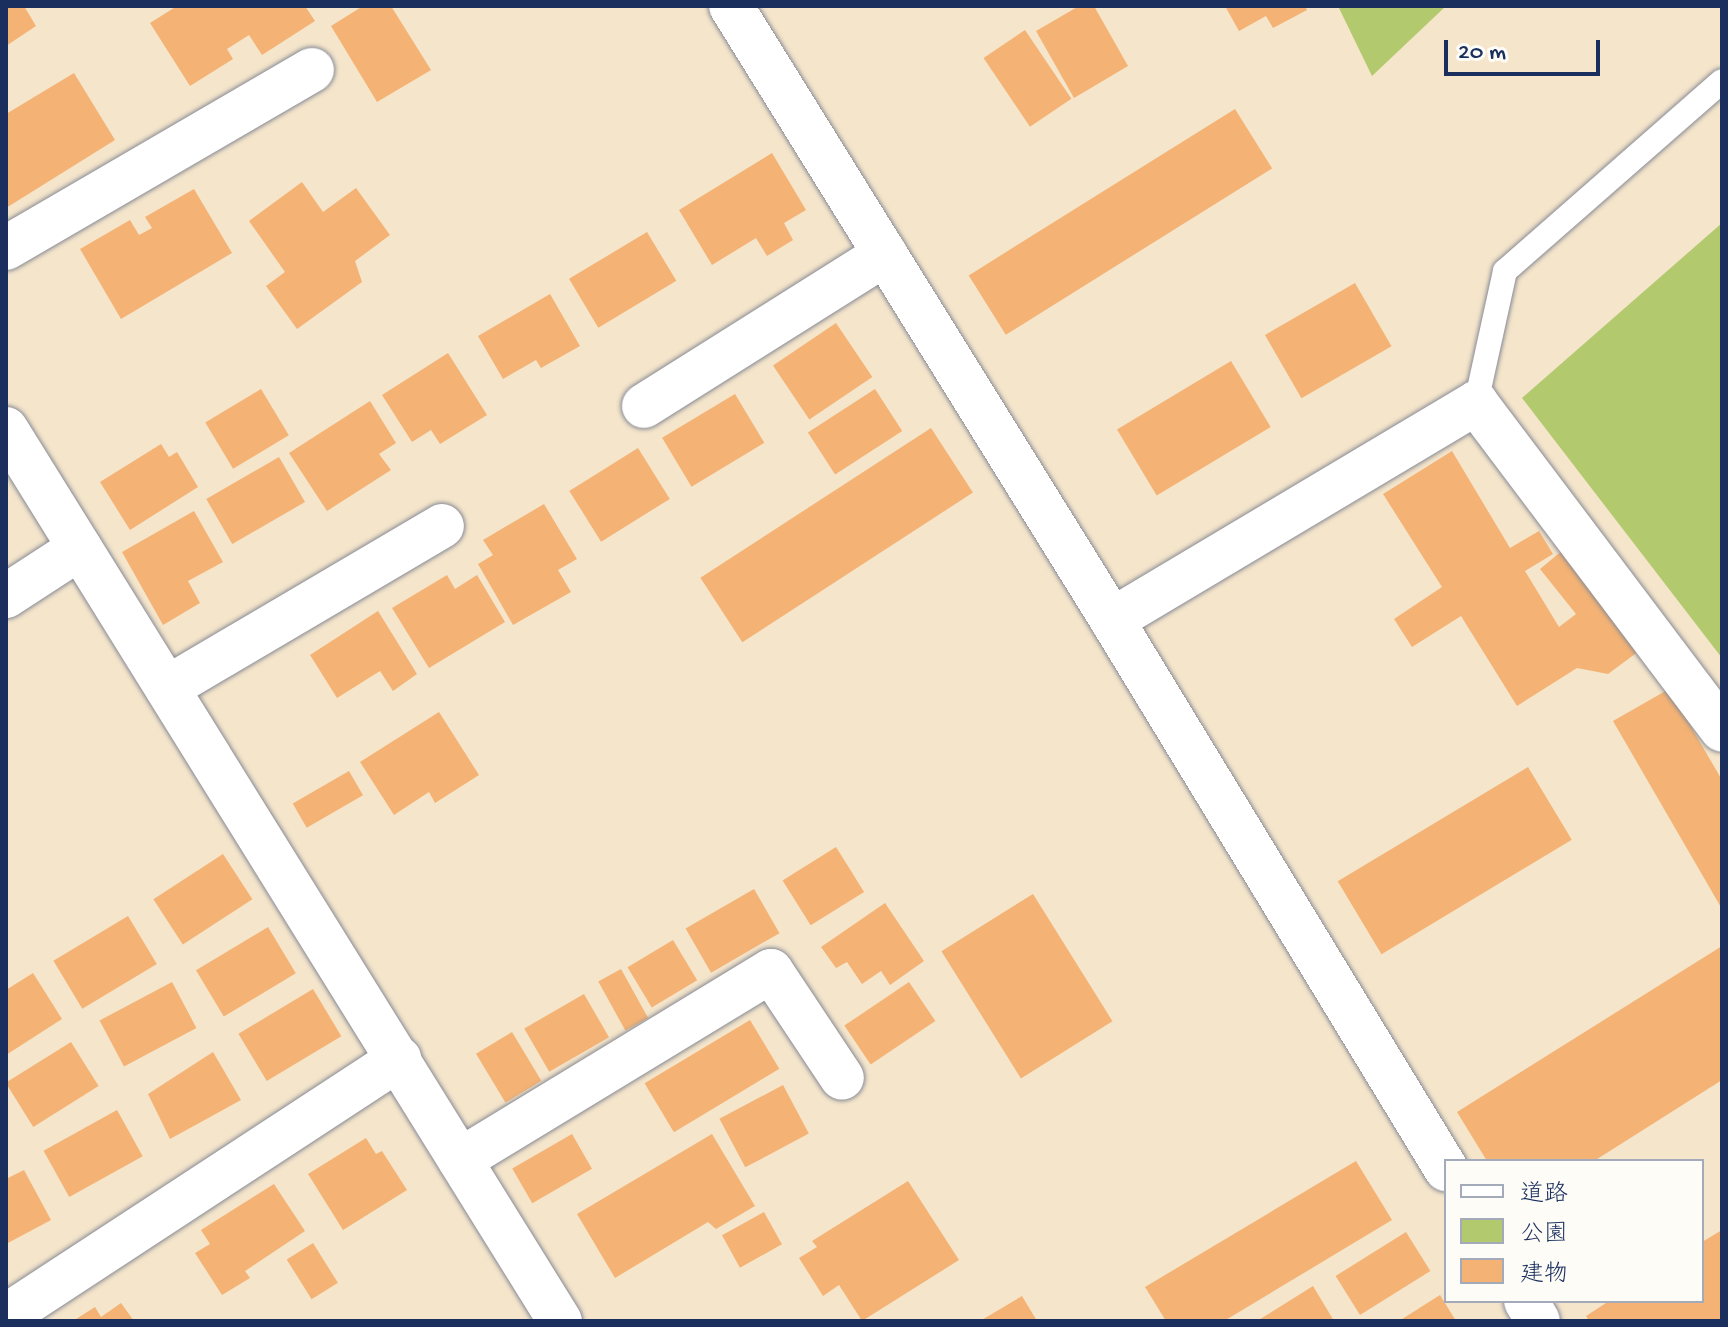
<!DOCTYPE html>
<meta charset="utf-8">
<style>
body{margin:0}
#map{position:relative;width:1728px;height:1327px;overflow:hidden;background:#f4e5cb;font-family:"Gochi Hand","Klee One",sans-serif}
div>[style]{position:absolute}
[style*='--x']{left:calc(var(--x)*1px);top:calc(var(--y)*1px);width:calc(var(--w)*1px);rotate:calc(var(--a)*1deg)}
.green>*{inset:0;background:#b3c96d}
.building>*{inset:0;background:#f4b375;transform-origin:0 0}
.roads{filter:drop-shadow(0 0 2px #888a94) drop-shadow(0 0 2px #888a94)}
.service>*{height:24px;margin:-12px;padding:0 12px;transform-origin:12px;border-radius:12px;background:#fff}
.minor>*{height:44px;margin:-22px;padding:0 22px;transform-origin:22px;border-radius:22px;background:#fff}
.tertiary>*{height:44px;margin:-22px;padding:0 22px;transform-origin:22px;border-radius:22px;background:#fff}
span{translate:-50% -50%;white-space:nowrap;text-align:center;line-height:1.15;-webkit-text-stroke:7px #fdfcf7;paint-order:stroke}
.frame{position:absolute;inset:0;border:8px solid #1b2f5e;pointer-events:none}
.legend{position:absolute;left:1444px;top:1159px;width:260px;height:144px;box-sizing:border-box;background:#fdfcf7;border:2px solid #a3aaba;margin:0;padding:10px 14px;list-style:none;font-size:24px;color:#1b2f5e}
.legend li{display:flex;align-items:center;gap:16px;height:40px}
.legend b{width:40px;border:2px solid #a3aaba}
.scale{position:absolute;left:1444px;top:40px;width:156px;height:36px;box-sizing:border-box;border:4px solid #1b2f5e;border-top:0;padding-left:10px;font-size:24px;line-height:28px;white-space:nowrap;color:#1b2f5e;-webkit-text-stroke:6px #fdfcf7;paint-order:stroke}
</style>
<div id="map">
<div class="green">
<i style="clip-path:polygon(1338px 6px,1446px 6px,1372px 76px)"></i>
<i style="clip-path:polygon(1722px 223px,1722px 658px,1522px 398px)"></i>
</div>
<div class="building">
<i style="clip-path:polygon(6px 6px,24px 6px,36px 26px,6px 46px)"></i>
<i style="clip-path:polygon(177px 6px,305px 6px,315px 21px,262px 55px,249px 35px,227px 49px,233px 59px,190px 86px,150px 23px)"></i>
<i style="clip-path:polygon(363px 6px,391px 6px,431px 70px,377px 102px,331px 26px)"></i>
<i style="clip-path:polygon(1079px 6px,1094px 6px,1128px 66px,1074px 98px,1036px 31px)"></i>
<i style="clip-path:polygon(1225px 6px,1305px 6px,1307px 10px,1273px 28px,1266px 16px,1239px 31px)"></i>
<i style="left:1025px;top:30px;width:83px;height:50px;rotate:56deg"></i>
<i style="clip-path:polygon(74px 73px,115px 140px,6px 208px,6px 114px)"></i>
<i style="left:1235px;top:109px;width:70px;height:314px;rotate:58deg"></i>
<i style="clip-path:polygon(772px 153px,806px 210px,784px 223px,793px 240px,767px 256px,756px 238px,712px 265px,679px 210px)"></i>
<i style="clip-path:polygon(302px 182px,323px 212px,356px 188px,390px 235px,355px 261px,362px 282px,297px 329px,266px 286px,285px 272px,249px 221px)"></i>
<i style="clip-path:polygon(194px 189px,232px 253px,121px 319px,80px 249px,130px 220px,139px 235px,152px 228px,145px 217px)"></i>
<i style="left:647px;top:232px;width:57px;height:91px;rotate:59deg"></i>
<i style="left:1355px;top:283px;width:73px;height:104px;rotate:60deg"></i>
<i style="clip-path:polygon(550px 294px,580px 346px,541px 368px,536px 360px,503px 379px,478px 336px)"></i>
<i style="left:836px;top:323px;width:65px;height:76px;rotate:56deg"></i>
<i style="clip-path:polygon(448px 353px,487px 415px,440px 444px,431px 430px,412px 442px,382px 395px)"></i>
<i style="left:1231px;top:361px;width:77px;height:133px;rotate:59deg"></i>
<i style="left:261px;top:389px;width:54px;height:65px;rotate:59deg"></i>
<i style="left:875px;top:389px;width:50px;height:80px;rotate:57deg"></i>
<i style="left:735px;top:394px;width:57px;height:85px;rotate:59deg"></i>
<i style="clip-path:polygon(370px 401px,396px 443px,379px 454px,391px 470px,327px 511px,289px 453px)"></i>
<i style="left:931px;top:428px;width:77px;height:275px;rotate:57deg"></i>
<i style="clip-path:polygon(161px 444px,169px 457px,177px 452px,198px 487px,130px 530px,100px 482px)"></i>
<i style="left:638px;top:448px;width:60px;height:81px;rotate:58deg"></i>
<i style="clip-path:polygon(1452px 451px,1510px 548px,1539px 531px,1553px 554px,1525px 571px,1559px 627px,1576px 614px,1540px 569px,1564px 549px,1643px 648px,1608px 674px,1577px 668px,1517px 706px,1461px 616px,1412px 647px,1394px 619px,1442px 587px,1383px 494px)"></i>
<i style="left:279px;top:457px;width:52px;height:84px;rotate:60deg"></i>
<i style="clip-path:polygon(544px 504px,577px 559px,558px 570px,571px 592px,513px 625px,478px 564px,493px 555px,483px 540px)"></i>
<i style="clip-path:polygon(194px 511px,223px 562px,188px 581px,200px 603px,163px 625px,122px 552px)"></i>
<i style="clip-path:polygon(447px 575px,455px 589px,477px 575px,505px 622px,429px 668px,392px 608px)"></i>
<i style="clip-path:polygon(378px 611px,417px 674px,393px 691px,380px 671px,337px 698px,310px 655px)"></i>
<i style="clip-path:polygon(1669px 689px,1722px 780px,1722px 909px,1613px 721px)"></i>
<i style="clip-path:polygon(439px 712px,479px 775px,435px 803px,429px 792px,394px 815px,360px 762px)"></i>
<i style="left:1528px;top:767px;width:85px;height:222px;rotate:59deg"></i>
<i style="left:349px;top:771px;width:28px;height:65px;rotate:60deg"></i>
<i style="left:836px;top:847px;width:53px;height:63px;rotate:58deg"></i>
<i style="left:223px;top:854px;width:54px;height:83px;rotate:57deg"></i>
<i style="left:754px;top:889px;width:51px;height:79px;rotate:60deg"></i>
<i style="left:1033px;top:894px;width:150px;height:108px;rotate:58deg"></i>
<i style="clip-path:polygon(885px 903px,924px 961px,890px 985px,881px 971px,862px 984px,847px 962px,836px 968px,821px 947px)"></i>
<i style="left:128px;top:916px;width:56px;height:87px;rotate:59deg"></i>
<i style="left:268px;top:927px;width:54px;height:84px;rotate:59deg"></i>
<i style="left:673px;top:940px;width:47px;height:53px;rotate:59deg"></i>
<i style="clip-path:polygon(1722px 946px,1722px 1080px,1594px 1161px,1487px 1161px,1457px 1112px)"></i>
<i style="left:621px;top:969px;width:56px;height:26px;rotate:61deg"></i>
<i style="clip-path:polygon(33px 973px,62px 1019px,6px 1055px,6px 990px)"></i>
<i style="left:172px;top:982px;width:52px;height:82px;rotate:62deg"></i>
<i style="left:909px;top:982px;width:47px;height:78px;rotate:56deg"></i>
<i style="left:313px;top:989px;width:55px;height:87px;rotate:59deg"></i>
<i style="left:584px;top:994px;width:50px;height:69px;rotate:60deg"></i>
<i style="left:750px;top:1020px;width:57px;height:123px;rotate:59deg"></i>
<i style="left:512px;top:1032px;width:57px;height:42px;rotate:59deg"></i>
<i style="left:71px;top:1042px;width:52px;height:77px;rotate:58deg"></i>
<i style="clip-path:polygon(213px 1052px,241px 1100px,170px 1139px,148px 1094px)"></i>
<i style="left:783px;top:1085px;width:55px;height:72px;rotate:62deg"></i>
<i style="left:117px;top:1110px;width:53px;height:84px;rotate:61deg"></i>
<i style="left:572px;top:1134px;width:40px;height:69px;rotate:60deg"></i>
<i style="clip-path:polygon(712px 1134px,755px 1206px,716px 1229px,708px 1222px,615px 1278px,577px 1214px)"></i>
<i style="clip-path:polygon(366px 1138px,376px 1154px,382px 1151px,407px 1190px,343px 1230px,308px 1174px)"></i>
<i style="clip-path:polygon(1356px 1161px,1392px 1220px,1224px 1321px,1166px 1321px,1145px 1287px)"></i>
<i style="clip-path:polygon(24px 1170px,51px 1220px,6px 1244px,6px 1179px)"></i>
<i style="clip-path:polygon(908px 1181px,959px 1260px,862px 1321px,839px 1285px,823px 1296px,799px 1258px,817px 1247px,812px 1241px)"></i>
<i style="clip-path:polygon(274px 1184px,305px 1231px,245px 1271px,250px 1278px,222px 1295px,195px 1253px,210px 1244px,201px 1230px)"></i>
<i style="left:764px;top:1212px;width:37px;height:48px;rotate:61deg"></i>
<i style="clip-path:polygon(1722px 1230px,1722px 1321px,1589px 1321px,1586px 1316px,1609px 1301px,1702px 1301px,1702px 1242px)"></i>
<i style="left:1406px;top:1232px;width:46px;height:83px;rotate:58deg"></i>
<i style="left:313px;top:1243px;width:47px;height:31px;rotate:58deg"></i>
<i style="clip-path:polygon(1313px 1286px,1334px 1321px,1257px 1321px)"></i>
<i style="clip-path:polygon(1440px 1295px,1456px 1321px,1399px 1321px)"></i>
<i style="clip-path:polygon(1022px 1296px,1037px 1321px,980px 1321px)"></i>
<i style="clip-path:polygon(121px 1303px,134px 1321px,73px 1321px,95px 1307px,101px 1317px)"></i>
</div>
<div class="roads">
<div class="service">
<i style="--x:1476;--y:403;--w:135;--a:-77.6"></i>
<i style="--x:1505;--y:271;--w:288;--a:-41.2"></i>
</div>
<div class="minor">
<i style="--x:6;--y:248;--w:354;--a:-30.2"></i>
<i style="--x:644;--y:406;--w:285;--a:-32.2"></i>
<i style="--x:6;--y:429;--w:1050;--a:58.16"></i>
<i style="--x:6;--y:596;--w:88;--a:-33"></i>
<i style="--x:1112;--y:620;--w:424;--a:-30.8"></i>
<i style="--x:1476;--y:403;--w:409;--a:53"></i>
<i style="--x:167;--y:688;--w:319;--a:-30.5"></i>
<i style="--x:460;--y:1160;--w:364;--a:-31.3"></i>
<i style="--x:771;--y:971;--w:128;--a:56.4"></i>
<i style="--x:6;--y:1316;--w:470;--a:-33.2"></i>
</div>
<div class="tertiary">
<i style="--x:731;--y:6;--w:723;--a:58.18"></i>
<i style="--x:1112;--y:620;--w:643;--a:58.68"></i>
<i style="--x:1526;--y:1301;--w:23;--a:59"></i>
</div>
</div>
<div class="frame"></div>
<ul class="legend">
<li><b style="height:10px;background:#fff"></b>道路</li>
<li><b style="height:22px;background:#b3c96d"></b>公園</li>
<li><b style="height:22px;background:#f4b375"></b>建物</li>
</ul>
<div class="scale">20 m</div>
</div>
